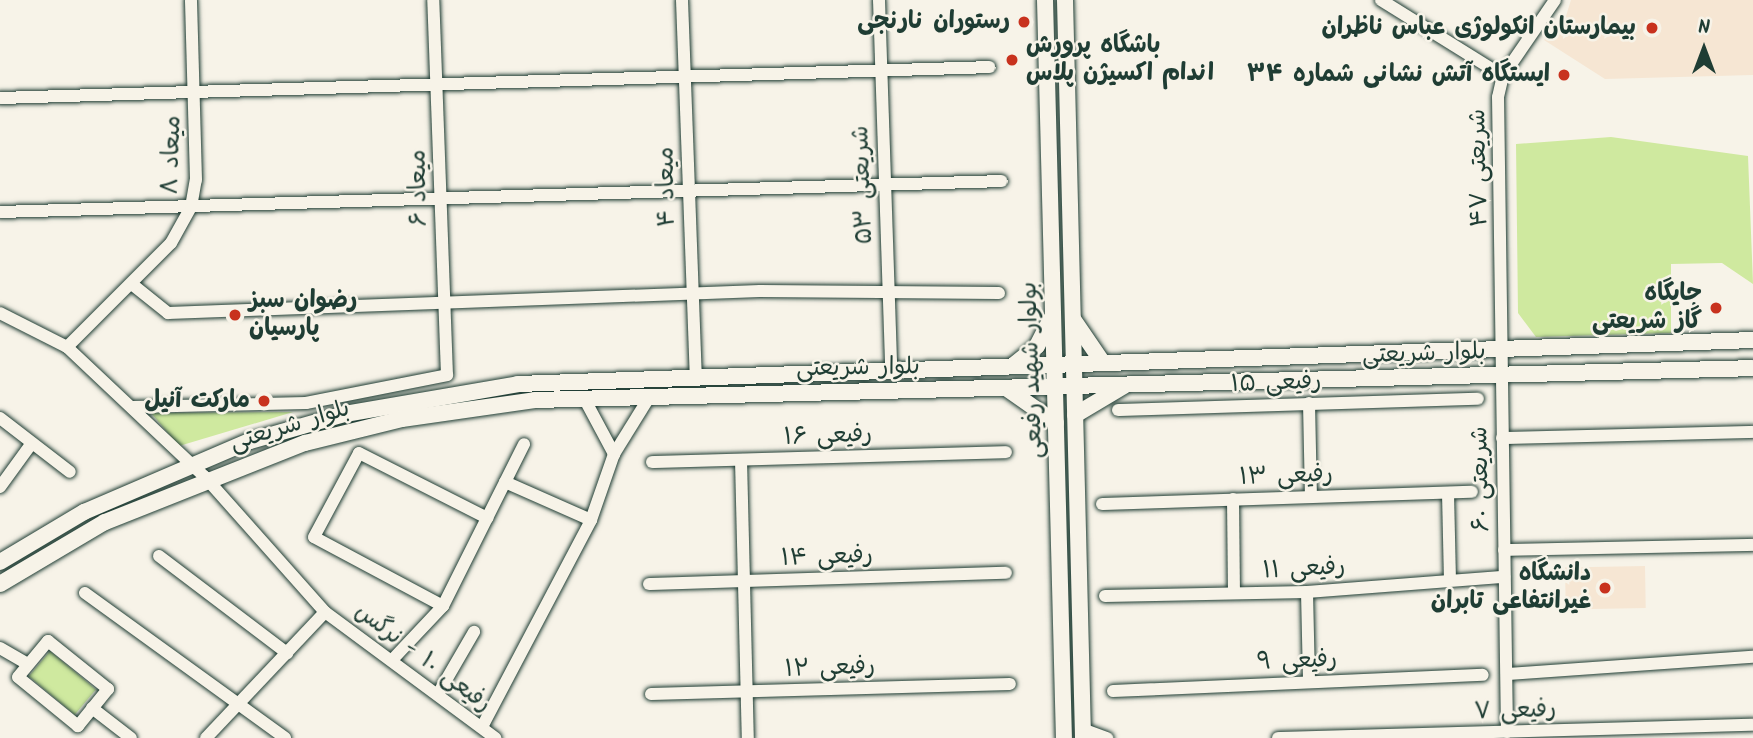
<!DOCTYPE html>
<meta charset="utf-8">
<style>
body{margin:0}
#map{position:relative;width:1753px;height:738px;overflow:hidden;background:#f7f3e8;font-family:Kalam,"Playpen Sans Arabic",sans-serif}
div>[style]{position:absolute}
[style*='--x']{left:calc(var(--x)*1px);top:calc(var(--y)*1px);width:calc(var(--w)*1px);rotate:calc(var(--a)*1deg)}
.built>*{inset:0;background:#f6e6d3;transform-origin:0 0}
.green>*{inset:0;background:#cfe99f;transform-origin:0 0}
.roads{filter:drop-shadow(0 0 2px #1f3d34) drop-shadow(0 0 2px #1f3d34)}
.minor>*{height:12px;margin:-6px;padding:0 6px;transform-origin:6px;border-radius:6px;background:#f7f3e8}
.major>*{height:16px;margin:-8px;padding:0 8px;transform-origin:8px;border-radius:8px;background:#f7f3e8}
.dots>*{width:19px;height:19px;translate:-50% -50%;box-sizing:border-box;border:4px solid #f7f3e8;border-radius:50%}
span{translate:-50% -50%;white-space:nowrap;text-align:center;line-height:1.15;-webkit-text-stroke:5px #f7f3e8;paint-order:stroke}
.poi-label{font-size:24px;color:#1f3d34;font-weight:700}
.right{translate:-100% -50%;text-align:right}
.left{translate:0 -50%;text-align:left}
.street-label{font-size:24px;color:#1f3d34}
.north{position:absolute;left:1669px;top:14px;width:70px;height:70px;-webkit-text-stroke:5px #f7f3e8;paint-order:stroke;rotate:0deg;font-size:19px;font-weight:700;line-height:28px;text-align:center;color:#1f3d34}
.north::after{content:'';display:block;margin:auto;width:24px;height:32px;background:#1f3d34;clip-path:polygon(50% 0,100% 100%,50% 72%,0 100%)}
</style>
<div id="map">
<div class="built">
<i style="clip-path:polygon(1571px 0,1753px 0,1753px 75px,1605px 79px,1544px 40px,1566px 16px)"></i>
<i style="left:1645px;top:566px;width:42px;height:80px;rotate:89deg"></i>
</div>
<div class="green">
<i style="clip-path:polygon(1611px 137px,1748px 156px,1753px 284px,1722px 263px,1671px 264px,1671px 333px,1536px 337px,1518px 313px,1516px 144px)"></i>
<i style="clip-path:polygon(293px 412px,179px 446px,151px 413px)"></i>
<i style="left:50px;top:651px;width:60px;height:33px;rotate:40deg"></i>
</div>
<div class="roads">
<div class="minor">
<i style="--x:682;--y:0;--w:373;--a:87.9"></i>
<i style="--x:879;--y:0;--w:368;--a:88.1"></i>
<i style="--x:1381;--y:0;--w:144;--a:31.9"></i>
<i style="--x:0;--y:98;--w:990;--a:-1.79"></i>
<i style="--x:0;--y:212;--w:1002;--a:-1.77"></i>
<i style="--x:133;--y:285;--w:45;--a:38.7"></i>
<i style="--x:168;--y:313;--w:592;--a:-2.13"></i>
<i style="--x:760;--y:291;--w:239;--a:0.5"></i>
<i style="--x:0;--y:313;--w:75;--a:26.9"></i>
<i style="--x:67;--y:347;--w:190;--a:43.3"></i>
<i style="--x:205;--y:477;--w:181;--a:48.4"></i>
<i style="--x:325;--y:612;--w:212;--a:36.5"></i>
<i style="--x:67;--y:347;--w:147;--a:-45"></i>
<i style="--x:171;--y:243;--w:41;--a:-60.9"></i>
<i style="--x:191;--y:207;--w:27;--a:-80"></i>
<i style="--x:196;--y:180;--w:180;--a:-91.6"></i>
<i style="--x:584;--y:398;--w:64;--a:61.8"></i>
<i style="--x:1309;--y:403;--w:93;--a:88.8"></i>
<i style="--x:133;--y:407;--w:173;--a:-1.3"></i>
<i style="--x:306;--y:403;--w:144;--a:-11.2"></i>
<i style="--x:447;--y:375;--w:375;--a:-92.1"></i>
<i style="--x:1118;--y:410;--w:360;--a:-1.8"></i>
<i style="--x:0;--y:418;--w:88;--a:37.6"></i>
<i style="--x:1502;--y:438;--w:251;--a:-1.4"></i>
<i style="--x:741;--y:460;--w:278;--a:88.6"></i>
<i style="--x:652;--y:462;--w:354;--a:-1.6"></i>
<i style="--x:505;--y:482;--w:94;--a:23.8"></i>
<i style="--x:0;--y:487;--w:54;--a:-54"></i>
<i style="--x:1448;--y:493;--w:85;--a:88.7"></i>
<i style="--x:1233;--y:499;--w:94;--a:89.4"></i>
<i style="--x:1102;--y:504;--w:370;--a:-1.9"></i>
<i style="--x:1504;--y:550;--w:249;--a:-1.2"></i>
<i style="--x:159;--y:556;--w:161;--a:37.2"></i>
<i style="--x:649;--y:584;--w:357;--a:-1.8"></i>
<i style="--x:1307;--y:592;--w:90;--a:88.7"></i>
<i style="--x:85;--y:593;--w:247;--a:35.9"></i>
<i style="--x:1105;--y:596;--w:202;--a:-1.1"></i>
<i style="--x:1307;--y:592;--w:198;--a:-4.4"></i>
<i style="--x:443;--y:606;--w:146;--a:-151.9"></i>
<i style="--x:314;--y:537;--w:95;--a:-61.8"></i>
<i style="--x:359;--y:453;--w:144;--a:26.9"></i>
<i style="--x:48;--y:641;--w:77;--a:38.7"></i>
<i style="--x:108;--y:689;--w:48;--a:129"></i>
<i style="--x:78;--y:726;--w:77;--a:-140.8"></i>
<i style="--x:18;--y:677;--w:47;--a:-50.2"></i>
<i style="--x:0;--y:648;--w:32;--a:30"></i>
<i style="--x:393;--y:659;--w:73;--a:-46.7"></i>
<i style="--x:443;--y:606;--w:181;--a:-63.4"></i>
<i style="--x:1507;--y:674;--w:247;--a:-4"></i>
<i style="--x:1113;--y:691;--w:370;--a:-2.5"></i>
<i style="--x:438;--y:694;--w:72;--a:-59.9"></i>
<i style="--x:651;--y:694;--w:359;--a:-1.6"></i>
<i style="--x:92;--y:708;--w:49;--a:37.6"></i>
<i style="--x:482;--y:727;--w:234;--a:-62.2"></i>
<i style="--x:591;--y:520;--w:70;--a:-70.8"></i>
<i style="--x:614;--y:454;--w:68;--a:-58.2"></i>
<i style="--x:1082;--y:729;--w:27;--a:20"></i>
<i style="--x:1507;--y:732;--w:635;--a:-90.81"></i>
<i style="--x:1498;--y:97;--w:22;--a:-77"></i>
<i style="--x:1503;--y:76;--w:92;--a:-55.6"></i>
<i style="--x:206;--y:738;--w:173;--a:-46.6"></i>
<i style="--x:1278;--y:738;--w:475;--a:-1.6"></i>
</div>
<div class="major">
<i style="--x:1045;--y:0;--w:738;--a:88.53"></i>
<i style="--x:1065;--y:0;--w:738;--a:88.6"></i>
<i style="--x:1073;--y:319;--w:53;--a:55.7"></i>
<i style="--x:1015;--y:364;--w:28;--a:-39"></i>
<i style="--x:1037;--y:346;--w:30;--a:-63"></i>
<i style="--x:1006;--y:388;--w:61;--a:35"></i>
<i style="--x:1075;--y:415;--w:57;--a:-30.6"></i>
<i style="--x:0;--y:562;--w:98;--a:-30.8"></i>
<i style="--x:84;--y:512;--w:181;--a:-23.2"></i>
<i style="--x:250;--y:441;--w:99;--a:-15.9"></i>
<i style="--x:345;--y:414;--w:176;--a:-9.8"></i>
<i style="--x:518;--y:384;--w:1236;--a:-2.04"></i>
<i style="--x:0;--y:584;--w:122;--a:-30.6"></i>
<i style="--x:105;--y:522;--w:215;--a:-21.6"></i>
<i style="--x:305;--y:443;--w:100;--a:-13.9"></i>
<i style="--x:402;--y:419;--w:134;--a:-8.1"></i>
<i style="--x:535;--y:400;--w:1218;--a:-1.5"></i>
</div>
</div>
<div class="dots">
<i style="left:1024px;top:22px;background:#c8321e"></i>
<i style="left:1652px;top:28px;background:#c8321e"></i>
<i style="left:1012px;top:60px;background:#c8321e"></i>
<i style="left:1564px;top:75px;background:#c8321e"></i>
<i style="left:1716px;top:308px;background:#c8321e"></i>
<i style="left:235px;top:315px;background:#c8321e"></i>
<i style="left:264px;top:401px;background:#c8321e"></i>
<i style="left:1605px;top:588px;background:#c8321e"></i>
</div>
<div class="poi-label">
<span class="right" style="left:1010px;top:22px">رستوران نارنجی</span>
<span class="right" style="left:1636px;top:28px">بیمارستان انکولوژی عباس ناظران</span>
<span class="left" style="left:1026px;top:60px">باشگاه پرورش<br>اندام اکسیژن پلاس</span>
<span class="right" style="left:1550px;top:75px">ایستگاه آتش نشانی شماره ۳۴</span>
<span class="right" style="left:1702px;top:308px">جایگاه<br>گاز شریعتی</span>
<span class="left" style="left:249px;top:315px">رضوان سبز<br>پارسیان</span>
<span class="right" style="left:250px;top:401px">مارکت آنیل</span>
<span class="right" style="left:1591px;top:588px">دانشگاه<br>غیرانتفاعی تابران</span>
</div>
<div class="street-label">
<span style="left:172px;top:155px;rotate:-88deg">میعاد ۸</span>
<span style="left:1479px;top:168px;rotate:-91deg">شریعتی ۴۷</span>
<span style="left:863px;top:185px;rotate:-92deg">شریعتی ۵۳</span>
<span style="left:667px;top:187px;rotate:-91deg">میعاد ۴</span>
<span style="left:419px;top:188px;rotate:-91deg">میعاد ۶</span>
<span style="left:1424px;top:354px;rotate:-2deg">بلوار شریعتی</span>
<span style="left:858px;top:368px;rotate:-1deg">بلوار شریعتی</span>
<span style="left:1032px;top:370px;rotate:-92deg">بولوار شهید رفیعی</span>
<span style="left:1276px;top:383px;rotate:-2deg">رفیعی ۱۵</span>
<span style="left:290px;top:426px;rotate:-17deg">بلوار شریعتی</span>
<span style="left:828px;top:436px;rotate:-2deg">رفیعی ۱۶</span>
<span style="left:1286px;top:476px;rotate:-2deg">رفیعی ۱۳</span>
<span style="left:1481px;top:479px;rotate:-91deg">شریعتی ۶۰</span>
<span style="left:827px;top:557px;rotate:-2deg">رفیعی ۱۴</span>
<span style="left:1304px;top:569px;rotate:-3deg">رفیعی ۱۱</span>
<span style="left:423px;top:658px;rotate:37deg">رفیعی ۱۰ - نرگس</span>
<span style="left:1297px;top:661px;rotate:-2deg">رفیعی ۹</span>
<span style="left:830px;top:668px;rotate:-2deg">رفیعی ۱۲</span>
<span style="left:1515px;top:711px;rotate:-2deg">رفیعی ۷</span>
</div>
<div class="north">N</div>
</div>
